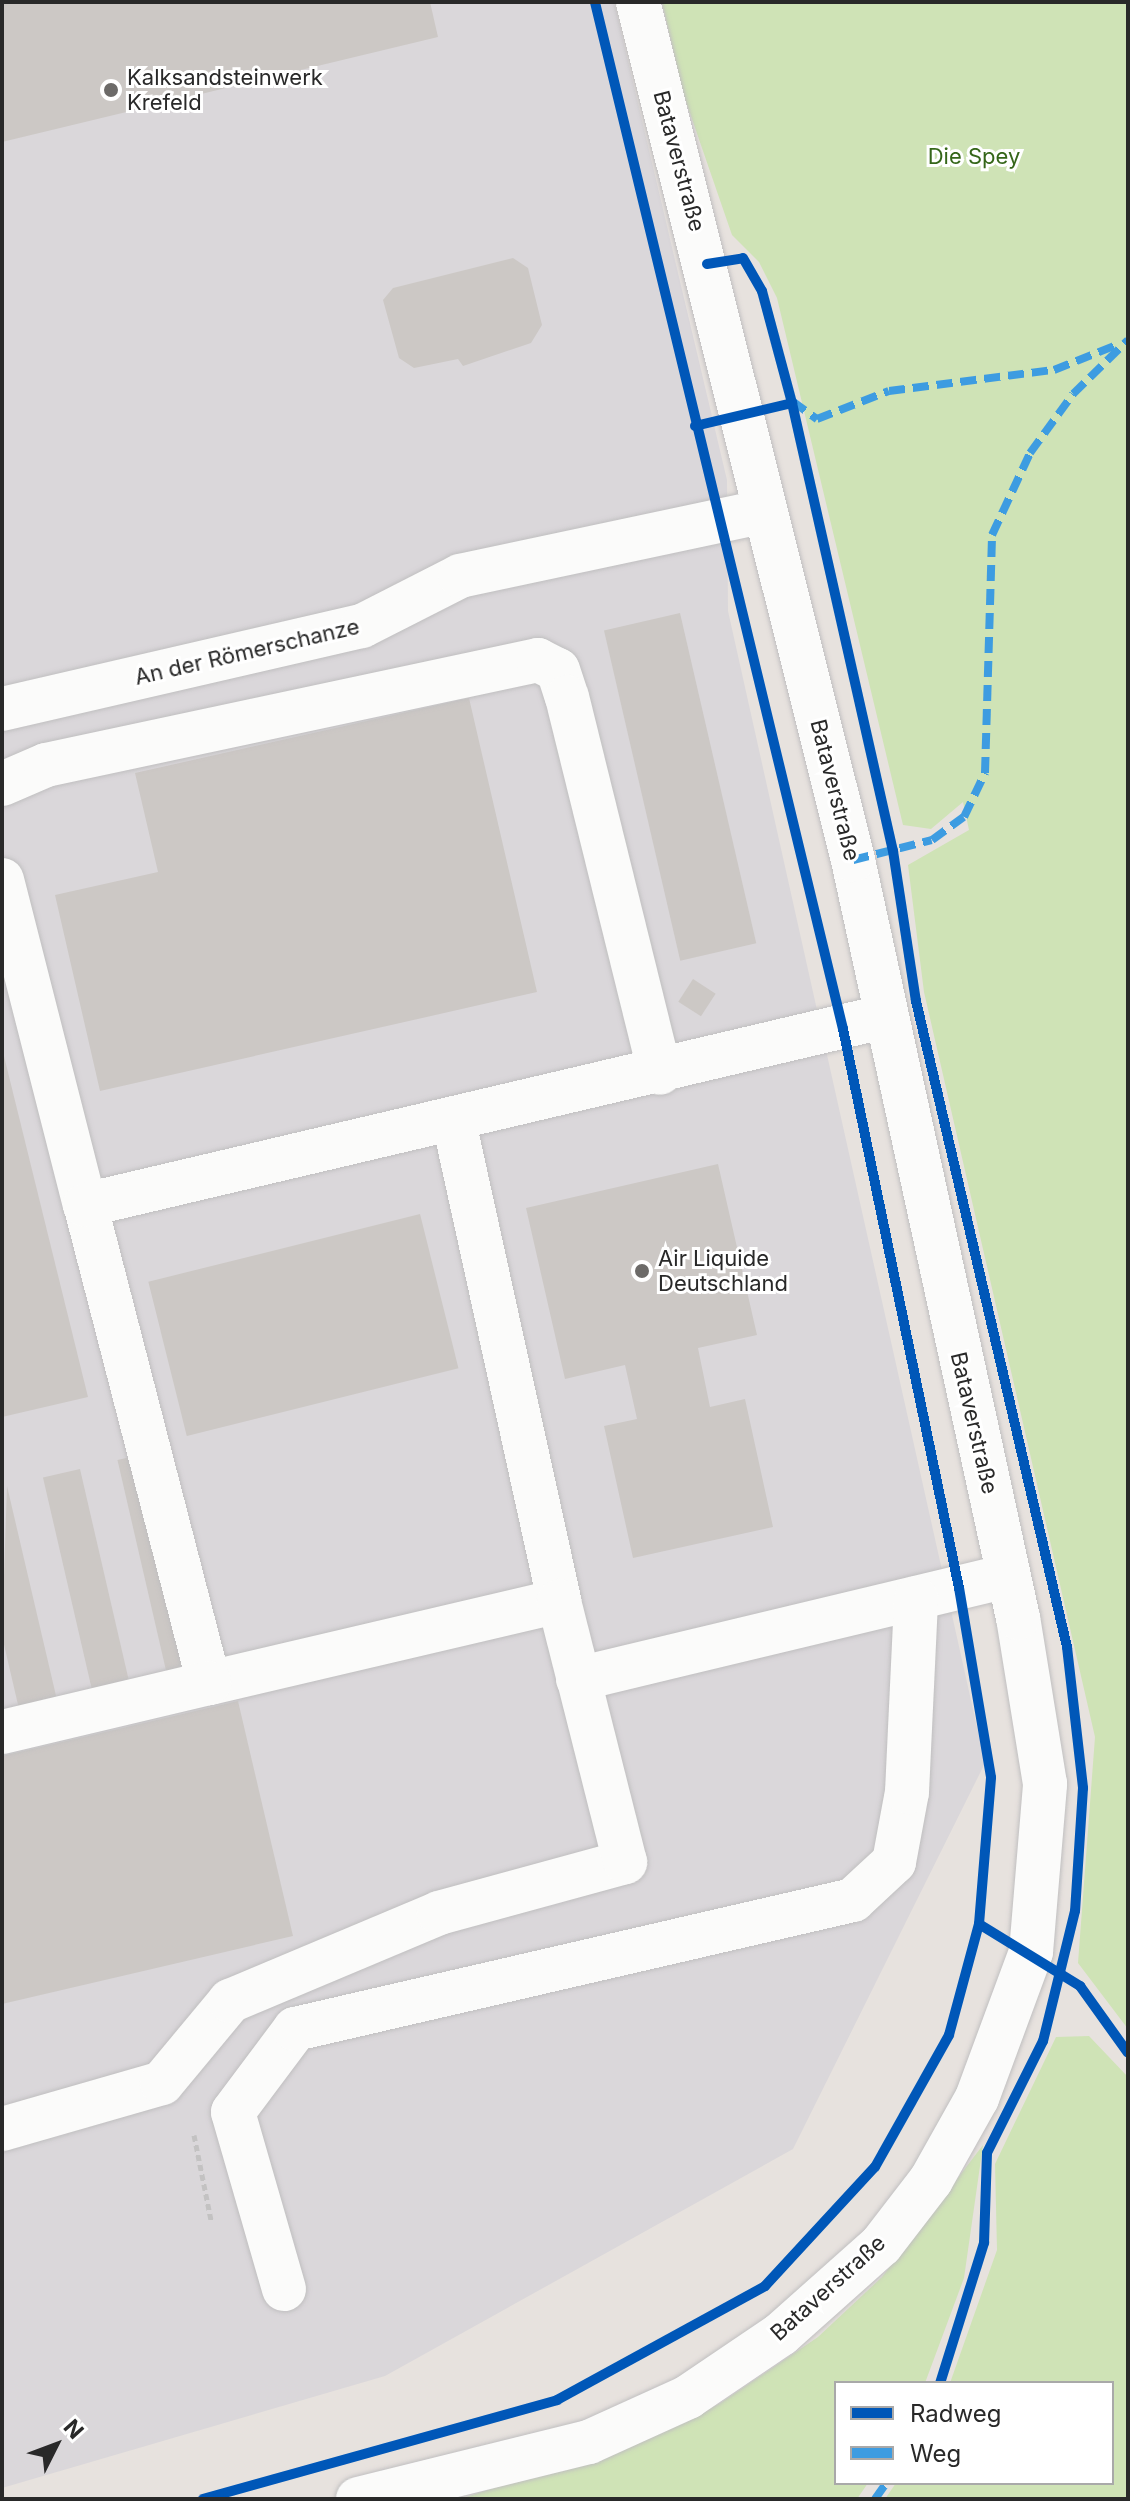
<!DOCTYPE html>
<meta charset="utf-8">
<style>
body{margin:0}
#map{position:relative;width:1130px;height:2501px;overflow:hidden;background:#e7e2de;font-family:Inter,sans-serif}
div>[style]{position:absolute}
[style*='--x']{left:calc(var(--x)*1px);top:calc(var(--y)*1px);width:calc(var(--w)*1px);rotate:calc(var(--a)*1deg)}
.industrial>*{inset:0;background:#dad7da}
.green>*{inset:0;background:#cfe3b6}
.building>*{inset:0;background:#ccc8c5;transform-origin:0 0}
.path>*{height:5px;margin-top:-2.5px;transform-origin:0;background:repeating-linear-gradient(90deg,#c3c2c2 0 6px,transparent 0 10px)}
.roads{filter:drop-shadow(0 0 2px #c0bfc0) drop-shadow(0 0 2px #c0bfc0)}
.minor>*{height:44px;margin:-22px;padding:0 22px;transform-origin:22px;border-radius:22px;background:#fbfbfa}
.quiet>*{height:8px;margin-top:-4px;transform-origin:0;background:repeating-linear-gradient(90deg,#3d9ce1 0 16px,transparent 0 24px)}
.cycleway>*{height:10px;margin:-5px;padding:0 5px;transform-origin:5px;border-radius:5px;background:#0057b8}
.dots>*{width:22px;height:22px;translate:-50% -50%;box-sizing:border-box;border:4px solid #fff;border-radius:50%}
span{translate:-50% -50%;white-space:nowrap;text-align:center;line-height:1.15;-webkit-text-stroke:6px #fff;paint-order:stroke}
.poi-label{font-size:22px;color:#292929}
.left{translate:0 -50%;text-align:left}
.park-label{font-size:22px;color:#356619}
.street-label{font-size:22px;color:#292929}
.frame{position:absolute;inset:0;border:4px solid #292929;pointer-events:none}
.legend{position:absolute;left:834px;top:2381px;width:280px;height:104px;box-sizing:border-box;background:#fff;border:2px solid #a9a9a9;margin:0;padding:10px 14px;list-style:none;font-size:24px;color:#292929}
.legend li{display:flex;align-items:center;gap:16px;height:40px}
.legend b{width:40px;border:2px solid #a9a9a9}
.north{position:absolute;left:16px;top:2405px;width:80px;height:80px;-webkit-text-stroke:6px #fff;paint-order:stroke;rotate:48deg;font-size:22px;font-weight:700;line-height:32px;text-align:center;color:#292929}
.north::after{content:'';display:block;margin:auto;width:28px;height:36px;background:#292929;clip-path:polygon(50% 0,100% 100%,50% 72%,0 100%)}
</style>
<div id="map">
<div class="industrial">
<i style="clip-path:polygon(2px 2px,614px 2px,727px 480px,728px 611px,985px 1763px,793px 2149px,385px 2376px,2px 2488px)"></i>
</div>
<div class="green">
<i style="clip-path:polygon(662px 2px,1128px 2px,1128px 2029px,1078px 1963px,1095px 1737px,924px 992px,908px 865px,969px 830px,963px 802px,931px 829px,903px 825px,777px 298px,759px 262px,732px 235px,683px 93px)"></i>
<i style="clip-path:polygon(1089px 2036px,1128px 2077px,1128px 2499px,885px 2499px,896px 2483px,1112px 2483px,1112px 2383px,950px 2383px,997px 2250px,995px 2164px,1056px 2037px)"></i>
<i style="clip-path:polygon(983px 2145px,964px 2278px,925px 2383px,836px 2383px,836px 2483px,868px 2483px,857px 2499px,460px 2499px,651px 2437px,719px 2404px,818px 2337px,882px 2277px)"></i>
</div>
<div class="building">
<i style="clip-path:polygon(2px 2px,430px 2px,438px 37px,2px 142px)"></i>
<i style="clip-path:polygon(513px 258px,528px 268px,542px 325px,531px 343px,463px 366px,458px 359px,414px 368px,399px 358px,383px 300px,393px 288px)"></i>
<i style="left:680px;top:613px;width:339px;height:78px;rotate:77deg"></i>
<i style="clip-path:polygon(469px 698px,537px 992px,100px 1091px,55px 895px,158px 872px,135px 773px)"></i>
<i style="left:693px;top:979px;width:27px;height:27px;rotate:33deg"></i>
<i style="clip-path:polygon(2px 1048px,88px 1397px,2px 1417px)"></i>
<i style="clip-path:polygon(718px 1164px,757px 1335px,698px 1348px,710px 1407px,745px 1399px,773px 1527px,633px 1558px,604px 1426px,637px 1419px,625px 1365px,565px 1379px,526px 1208px)"></i>
<i style="left:420px;top:1214px;width:159px;height:280px;rotate:76deg"></i>
<i style="left:135px;top:1456px;width:220px;height:18px;rotate:77deg"></i>
<i style="left:80px;top:1469px;width:220px;height:38px;rotate:77deg"></i>
<i style="clip-path:polygon(7px 1486px,57px 1700px,19px 1709px,2px 1636px)"></i>
<i style="clip-path:polygon(238px 1701px,293px 1936px,2px 2004px,2px 1756px)"></i>
</div>
<div class="path">
<i style="--x:194;--y:2135;--w:87;--a:78.7"></i>
</div>
<div class="roads">
<div class="minor">
<i style="--x:2;--y:709;--w:369;--a:-13"></i>
<i style="--x:362;--y:626;--w:110;--a:-27"></i>
<i style="--x:460;--y:576;--w:312;--a:-12"></i>
<i style="--x:2;--y:784;--w:48;--a:-23.4"></i>
<i style="--x:46;--y:765;--w:503;--a:-12.05"></i>
<i style="--x:538;--y:660;--w:22;--a:27"></i>
<i style="--x:558;--y:670;--w:28;--a:72"></i>
<i style="--x:567;--y:697;--w:387;--a:76.1"></i>
<i style="--x:2;--y:880;--w:335;--a:75.7"></i>
<i style="--x:454;--y:1122;--w:490;--a:77.6"></i>
<i style="--x:559;--y:1601;--w:359;--a:166.8"></i>
<i style="--x:209;--y:1683;--w:494;--a:-104.5"></i>
<i style="--x:85;--y:1205;--w:820;--a:-13.26"></i>
<i style="--x:578;--y:1679;--w:442;--a:-13.5"></i>
<i style="--x:2;--y:1732;--w:213;--a:-13.3"></i>
<i style="--x:2;--y:2129;--w:166;--a:-16"></i>
<i style="--x:162;--y:2083;--w:107;--a:-50.3"></i>
<i style="--x:230;--y:2001;--w:227;--a:-22.8"></i>
<i style="--x:439;--y:1913;--w:193;--a:-15.3"></i>
<i style="--x:625;--y:1862;--w:269;--a:-104.2"></i>
<i style="--x:284;--y:2289;--w:184;--a:-106.1"></i>
<i style="--x:233;--y:2112;--w:104;--a:-53.2"></i>
<i style="--x:295;--y:2029;--w:573;--a:-13.02"></i>
<i style="--x:853;--y:1900;--w:56;--a:-42.8"></i>
<i style="--x:894;--y:1862;--w:71;--a:-79.5"></i>
<i style="--x:907;--y:1792;--w:194;--a:-87.3"></i>
<i style="--x:358;--y:2499;--w:238;--a:-13.9"></i>
<i style="--x:589;--y:2442;--w:109;--a:-24.4"></i>
<i style="--x:688;--y:2397;--w:112;--a:-34.1"></i>
<i style="--x:781;--y:2334;--w:134;--a:-41.7"></i>
<i style="--x:881;--y:2245;--w:82;--a:-52.4"></i>
<i style="--x:931;--y:2180;--w:94;--a:-60.7"></i>
<i style="--x:977;--y:2098;--w:156;--a:-69.7"></i>
<i style="--x:1031;--y:1952;--w:169;--a:-85.2"></i>
<i style="--x:1045;--y:1784;--w:168;--a:-99.2"></i>
<i style="--x:1018;--y:1618;--w:776;--a:-102.28"></i>
<i style="--x:853;--y:860;--w:885;--a:-104.07"></i>
</div>
</div>
<div class="quiet">
<i style="--x:792;--y:401;--w:31;--a:36"></i>
<i style="--x:817;--y:419;--w:77;--a:-21.3"></i>
<i style="--x:889;--y:391;--w:166;--a:-7.3"></i>
<i style="--x:1054;--y:370;--w:65;--a:-21.8"></i>
<i style="--x:853;--y:860;--w:81;--a:-14.2"></i>
<i style="--x:932;--y:840;--w:39;--a:-36"></i>
<i style="--x:964;--y:817;--w:49;--a:-64.5"></i>
<i style="--x:985;--y:773;--w:238;--a:-88.3"></i>
<i style="--x:992;--y:535;--w:90;--a:-65.1"></i>
<i style="--x:1030;--y:453;--w:73;--a:-53.9"></i>
<i style="--x:1073;--y:394;--w:77;--a:-44.5"></i>
<i style="--x:875;--y:2499;--w:19;--a:-55"></i>
</div>
<div class="cycleway">
<i style="--x:707;--y:264;--w:36;--a:-9"></i>
<i style="--x:743;--y:258;--w:38;--a:60"></i>
<i style="--x:762;--y:291;--w:116;--a:75"></i>
<i style="--x:695;--y:426;--w:100;--a:-13.3"></i>
<i style="--x:792;--y:403;--w:459;--a:77.3"></i>
<i style="--x:893;--y:851;--w:152;--a:81.3"></i>
<i style="--x:916;--y:1001;--w:663;--a:76.84"></i>
<i style="--x:1067;--y:1647;--w:142;--a:83.5"></i>
<i style="--x:1083;--y:1788;--w:123;--a:93.7"></i>
<i style="--x:1075;--y:1911;--w:134;--a:103.8"></i>
<i style="--x:1043;--y:2041;--w:125;--a:116.6"></i>
<i style="--x:987;--y:2153;--w:90;--a:91.9"></i>
<i style="--x:984;--y:2243;--w:147;--a:107.4"></i>
<i style="--x:979;--y:1924;--w:119;--a:31.5"></i>
<i style="--x:1080;--y:1986;--w:82;--a:54.4"></i>
<i style="--x:203;--y:2499;--w:368;--a:-15.6"></i>
<i style="--x:557;--y:2400;--w:237;--a:-28.7"></i>
<i style="--x:765;--y:2286;--w:162;--a:-47.3"></i>
<i style="--x:875;--y:2167;--w:151;--a:-60.7"></i>
<i style="--x:949;--y:2035;--w:115;--a:-74.9"></i>
<i style="--x:979;--y:1924;--w:147;--a:-85.3"></i>
<i style="--x:991;--y:1777;--w:192;--a:-99.6"></i>
<i style="--x:959;--y:1588;--w:571;--a:-101.72"></i>
<i style="--x:843;--y:1029;--w:1057;--a:-103.58"></i>
</div>
<div class="dots">
<i style="left:111px;top:90px;background:#6c6a68"></i>
<i style="left:642px;top:1271px;background:#6c6a68"></i>
</div>
<div class="poi-label">
<span class="left" style="left:127px;top:90px">Kalksandsteinwerk<br>Krefeld</span>
<span class="left" style="left:658px;top:1271px">Air Liquide<br>Deutschland</span>
</div>
<div class="park-label">
<span style="left:974px;top:157px">Die Spey</span>
</div>
<div class="street-label">
<span style="left:679px;top:161px;rotate:75deg">Bataverstraße</span>
<span style="left:247px;top:652px;rotate:-13deg">An der Römerschanze</span>
<span style="left:835px;top:790px;rotate:76deg">Bataverstraße</span>
<span style="left:974px;top:1423px;rotate:77deg">Bataverstraße</span>
<span style="left:828px;top:2288px;rotate:-42deg">Bataverstraße</span>
</div>
<div class="frame"></div>
<ul class="legend">
<li><b style="height:10px;background:#0057b8"></b>Radweg</li>
<li><b style="height:10px;background:#3d9ce1"></b>Weg</li>
</ul>
<div class="north">N</div>
</div>
